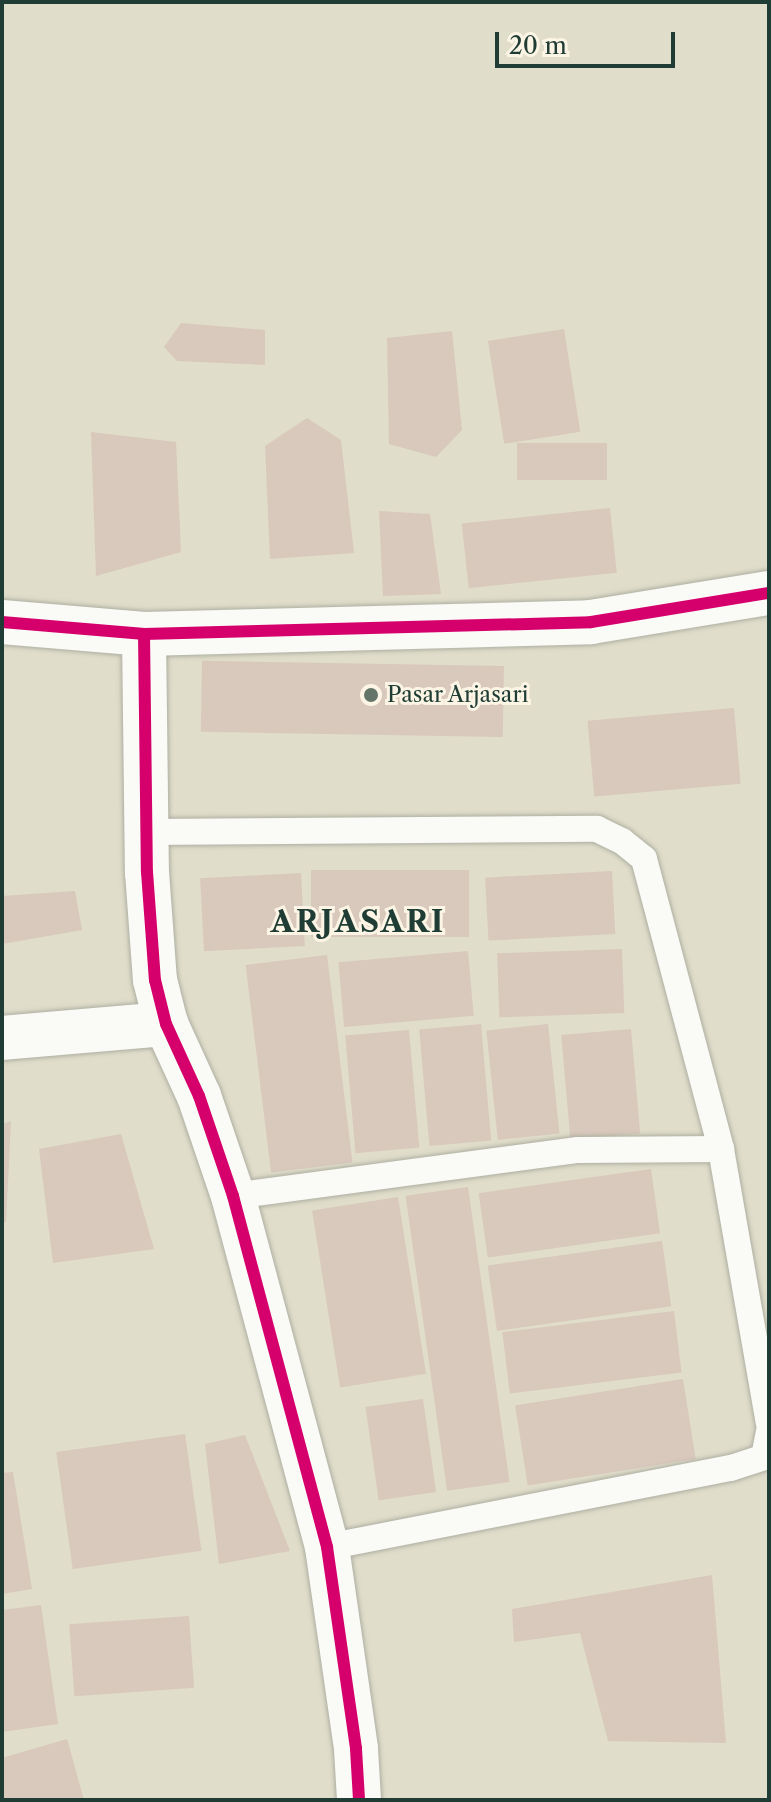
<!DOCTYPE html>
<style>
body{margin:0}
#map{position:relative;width:771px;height:1802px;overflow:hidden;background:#e0ddca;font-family:"Libre Caslon Text",serif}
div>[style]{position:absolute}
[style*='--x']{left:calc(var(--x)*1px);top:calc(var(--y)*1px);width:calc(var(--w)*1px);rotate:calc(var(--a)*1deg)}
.building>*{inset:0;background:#d9c8bc;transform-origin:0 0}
.roads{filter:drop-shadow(0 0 2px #aeafa2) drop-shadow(0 0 2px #aeafa2)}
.service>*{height:26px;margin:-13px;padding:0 13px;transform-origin:13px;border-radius:13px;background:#fafaf7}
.minor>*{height:44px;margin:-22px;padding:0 22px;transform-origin:22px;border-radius:22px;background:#fafaf7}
.tertiary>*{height:44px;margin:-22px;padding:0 22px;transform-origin:22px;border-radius:22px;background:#fafaf7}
.cycleway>*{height:12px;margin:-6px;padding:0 6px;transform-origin:6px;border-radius:6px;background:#d6006c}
.dots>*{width:22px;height:22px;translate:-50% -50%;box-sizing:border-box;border:4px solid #fcf5e5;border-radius:50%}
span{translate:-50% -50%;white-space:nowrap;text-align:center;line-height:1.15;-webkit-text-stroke:6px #fcf5e5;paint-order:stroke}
.poi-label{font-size:22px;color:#1f3d34}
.left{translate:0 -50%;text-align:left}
.district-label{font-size:30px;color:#1f3d34;font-weight:700;letter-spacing:2px}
.frame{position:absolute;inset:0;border:4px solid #1f3d34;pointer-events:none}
.scale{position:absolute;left:495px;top:32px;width:180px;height:36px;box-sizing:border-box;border:4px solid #1f3d34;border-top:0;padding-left:10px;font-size:24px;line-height:28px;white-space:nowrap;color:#1f3d34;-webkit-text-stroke:6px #fcf5e5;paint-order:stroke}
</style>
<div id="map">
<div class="building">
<i style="clip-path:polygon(181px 323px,265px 330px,265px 365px,177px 361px,164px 347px)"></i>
<i style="left:564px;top:329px;width:104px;height:77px;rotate:81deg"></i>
<i style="clip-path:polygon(452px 331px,462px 430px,436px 457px,389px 444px,387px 338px)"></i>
<i style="clip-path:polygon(307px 418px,341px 440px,354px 553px,270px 559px,265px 446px)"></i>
<i style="clip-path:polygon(91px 432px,176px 442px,181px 552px,96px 576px)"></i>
<i style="left:607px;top:443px;width:37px;height:90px;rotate:90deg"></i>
<i style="left:610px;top:508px;width:65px;height:149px;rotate:84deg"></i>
<i style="clip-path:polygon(379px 511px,430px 514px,441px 594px,383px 596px)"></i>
<i style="left:504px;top:666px;width:71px;height:302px;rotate:91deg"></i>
<i style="left:734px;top:708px;width:76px;height:147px;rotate:85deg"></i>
<i style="left:469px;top:870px;width:67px;height:158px;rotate:90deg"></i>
<i style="left:612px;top:871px;width:63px;height:127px;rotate:87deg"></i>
<i style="left:301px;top:873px;width:73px;height:101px;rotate:87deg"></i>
<i style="clip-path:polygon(75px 891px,82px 930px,2px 944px,2px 896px)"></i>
<i style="left:622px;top:949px;width:64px;height:125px;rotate:88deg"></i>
<i style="left:468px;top:951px;width:65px;height:130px;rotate:85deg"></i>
<i style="left:327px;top:955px;width:209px;height:82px;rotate:83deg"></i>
<i style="left:481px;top:1024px;width:117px;height:62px;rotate:85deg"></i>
<i style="left:548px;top:1024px;width:110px;height:62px;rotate:84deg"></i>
<i style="left:631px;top:1029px;width:105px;height:70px;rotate:85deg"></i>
<i style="left:409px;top:1030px;width:118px;height:64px;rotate:85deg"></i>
<i style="clip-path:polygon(11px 1121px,6px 1222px,2px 1222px,2px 1124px)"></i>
<i style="clip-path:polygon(121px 1134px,154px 1249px,53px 1263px,39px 1149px)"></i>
<i style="left:651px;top:1169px;width:65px;height:174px;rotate:82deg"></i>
<i style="left:468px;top:1187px;width:298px;height:63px;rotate:82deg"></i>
<i style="left:398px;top:1197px;width:179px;height:87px;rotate:81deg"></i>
<i style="left:662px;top:1241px;width:66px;height:176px;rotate:82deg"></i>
<i style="left:674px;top:1311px;width:62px;height:173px;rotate:83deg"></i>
<i style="left:683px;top:1379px;width:81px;height:170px;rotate:81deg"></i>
<i style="left:423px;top:1399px;width:94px;height:58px;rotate:82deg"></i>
<i style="left:185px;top:1434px;width:118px;height:130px;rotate:82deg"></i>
<i style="clip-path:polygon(245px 1435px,290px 1551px,219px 1564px,205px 1444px)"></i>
<i style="clip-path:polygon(13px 1472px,32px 1589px,2px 1594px,2px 1473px)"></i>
<i style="clip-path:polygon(712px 1575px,726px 1743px,608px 1741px,580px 1633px,514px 1642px,512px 1609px)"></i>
<i style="clip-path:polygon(41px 1605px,58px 1724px,2px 1732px,2px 1610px)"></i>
<i style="left:189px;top:1616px;width:72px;height:120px;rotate:86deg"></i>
<i style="clip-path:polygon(67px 1739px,84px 1800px,2px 1800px,2px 1758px)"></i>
</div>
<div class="roads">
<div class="service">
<i style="--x:146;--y:832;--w:451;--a:-0.4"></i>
<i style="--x:597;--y:829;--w:28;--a:26"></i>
<i style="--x:622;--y:841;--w:28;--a:39"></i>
<i style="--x:644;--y:859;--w:300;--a:75.1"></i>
<i style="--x:721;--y:1149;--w:278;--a:80.1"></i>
<i style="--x:233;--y:1196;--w:348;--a:-7.6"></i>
<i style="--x:578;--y:1150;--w:143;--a:-0.4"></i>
<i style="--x:327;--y:1547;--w:412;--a:-11.1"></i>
<i style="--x:731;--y:1468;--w:35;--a:-18"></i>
<i style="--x:764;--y:1457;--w:25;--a:-79"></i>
</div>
<div class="minor">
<i style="--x:144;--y:634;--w:238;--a:89.3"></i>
<i style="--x:147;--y:872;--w:108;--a:85.8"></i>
<i style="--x:155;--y:980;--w:45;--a:76"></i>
<i style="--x:166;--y:1024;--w:79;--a:65.4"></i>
<i style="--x:199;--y:1096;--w:106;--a:71.2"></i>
<i style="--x:233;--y:1196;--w:363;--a:75"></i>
<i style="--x:327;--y:1547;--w:204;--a:81.8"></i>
<i style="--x:356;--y:1749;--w:51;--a:86.6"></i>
<i style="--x:2;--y:1038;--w:165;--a:-4.9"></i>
</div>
<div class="tertiary">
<i style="--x:2;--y:622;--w:143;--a:4.8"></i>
<i style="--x:144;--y:634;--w:447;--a:-1.5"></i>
<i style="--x:591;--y:622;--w:180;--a:-9.3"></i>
</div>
</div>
<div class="cycleway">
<i style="--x:2;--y:622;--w:143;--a:4.8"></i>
<i style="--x:144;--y:634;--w:447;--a:-1.5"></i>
<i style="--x:591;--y:622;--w:180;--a:-9.3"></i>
<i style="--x:144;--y:634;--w:238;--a:89.3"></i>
<i style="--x:147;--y:872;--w:108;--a:85.8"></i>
<i style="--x:155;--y:980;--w:45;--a:76"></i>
<i style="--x:166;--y:1024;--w:79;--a:65.4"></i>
<i style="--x:199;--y:1096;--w:106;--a:71.2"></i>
<i style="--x:233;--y:1196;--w:363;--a:75"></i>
<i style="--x:327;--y:1547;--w:204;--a:81.8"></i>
<i style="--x:356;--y:1749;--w:51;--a:86.6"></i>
</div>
<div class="dots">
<i style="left:371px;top:695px;background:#637568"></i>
</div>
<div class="poi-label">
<span class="left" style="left:387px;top:695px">Pasar Arjasari</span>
</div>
<div class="district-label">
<span style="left:358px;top:922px">ARJASARI</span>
</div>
<div class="frame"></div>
<div class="scale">20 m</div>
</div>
